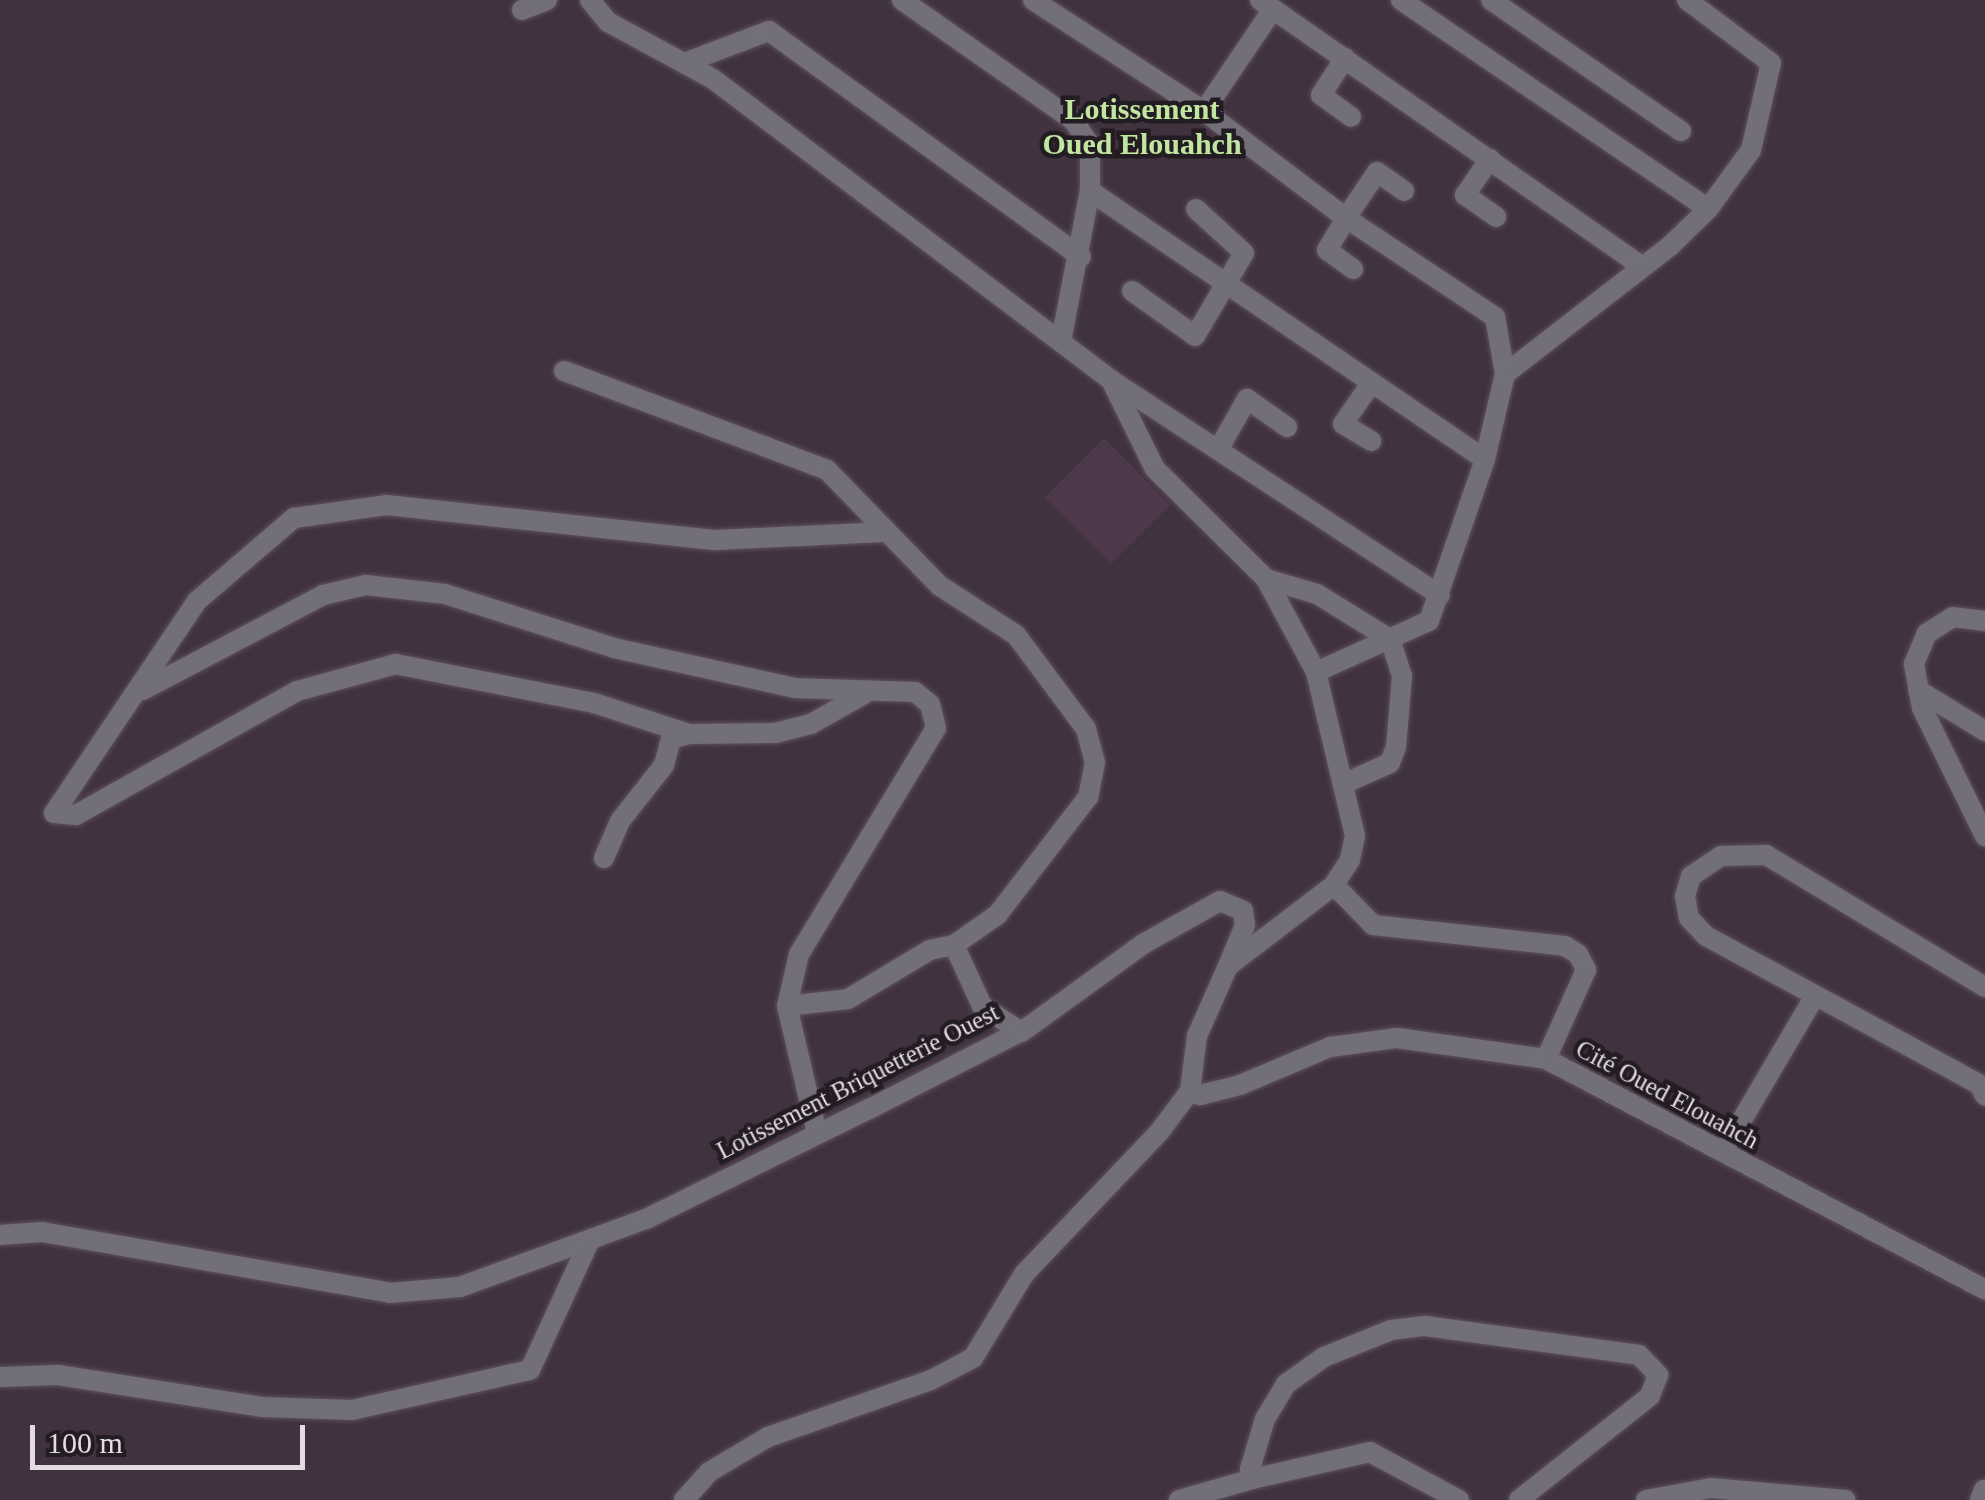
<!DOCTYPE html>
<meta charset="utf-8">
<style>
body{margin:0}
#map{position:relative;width:1985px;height:1500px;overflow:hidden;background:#41323f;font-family:Georgia,serif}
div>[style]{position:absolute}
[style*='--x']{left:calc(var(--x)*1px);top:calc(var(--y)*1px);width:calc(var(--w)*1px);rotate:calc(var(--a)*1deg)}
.built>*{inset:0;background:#4d394b;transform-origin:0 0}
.roads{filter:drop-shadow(0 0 2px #5e505d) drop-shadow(0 0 2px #5e505d)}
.minor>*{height:20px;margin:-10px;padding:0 10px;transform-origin:10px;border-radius:10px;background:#726f78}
span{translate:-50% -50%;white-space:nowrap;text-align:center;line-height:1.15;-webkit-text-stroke:9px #231c22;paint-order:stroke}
.street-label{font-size:25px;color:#e4dbe3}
.quarter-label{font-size:30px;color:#c2e6a0;font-weight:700}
.scale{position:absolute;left:30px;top:1425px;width:275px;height:45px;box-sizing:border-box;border:5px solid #e4dbe3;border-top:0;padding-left:12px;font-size:30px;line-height:35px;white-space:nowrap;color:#e4dbe3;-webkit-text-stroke:8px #231c22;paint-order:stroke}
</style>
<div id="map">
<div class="built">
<i style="left:1104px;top:438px;width:94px;height:84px;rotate:45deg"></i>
</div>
<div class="roads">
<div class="minor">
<i style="--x:590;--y:0;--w:28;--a:51"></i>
<i style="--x:608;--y:22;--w:119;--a:28.5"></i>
<i style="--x:713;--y:79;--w:499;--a:37.1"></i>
<i style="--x:1111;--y:380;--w:99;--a:63.7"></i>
<i style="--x:1155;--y:469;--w:156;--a:44.7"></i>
<i style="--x:1266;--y:579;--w:106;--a:61.7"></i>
<i style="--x:1316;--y:672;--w:169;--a:76.6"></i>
<i style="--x:1355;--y:836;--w:25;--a:102"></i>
<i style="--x:1350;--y:860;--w:30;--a:123"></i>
<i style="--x:1334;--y:885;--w:133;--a:142.6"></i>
<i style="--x:1228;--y:966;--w:77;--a:113.9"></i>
<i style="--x:1197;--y:1036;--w:55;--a:97.3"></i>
<i style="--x:1190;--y:1091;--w:11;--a:22"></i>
<i style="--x:1200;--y:1095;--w:41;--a:-14"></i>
<i style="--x:1240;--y:1085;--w:98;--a:-22.9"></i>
<i style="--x:1330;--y:1047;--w:68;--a:-7.7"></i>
<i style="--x:1397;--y:1038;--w:150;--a:8"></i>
<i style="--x:1546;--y:1059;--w:496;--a:27.7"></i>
<i style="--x:902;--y:0;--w:209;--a:35.1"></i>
<i style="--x:1073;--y:120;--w:30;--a:56"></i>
<i style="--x:1090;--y:145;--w:46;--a:90"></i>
<i style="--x:1090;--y:191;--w:477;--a:34.2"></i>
<i style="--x:1033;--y:0;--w:204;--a:33"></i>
<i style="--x:1204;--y:111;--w:178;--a:37"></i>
<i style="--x:1346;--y:218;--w:179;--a:33.6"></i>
<i style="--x:1495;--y:317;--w:58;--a:80"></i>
<i style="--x:1260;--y:0;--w:465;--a:34.9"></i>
<i style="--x:1401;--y:0;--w:371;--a:34.2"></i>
<i style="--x:1491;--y:0;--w:231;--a:34.6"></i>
<i style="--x:522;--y:10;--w:27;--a:-22"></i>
<i style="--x:1345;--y:58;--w:44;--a:123"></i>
<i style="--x:1321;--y:95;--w:37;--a:36"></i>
<i style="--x:684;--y:63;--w:91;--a:-20.6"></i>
<i style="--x:769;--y:31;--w:385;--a:35.9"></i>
<i style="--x:1204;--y:111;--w:123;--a:-55.9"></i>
<i style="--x:1490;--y:159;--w:44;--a:124.8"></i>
<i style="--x:1465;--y:195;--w:38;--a:35"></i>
<i style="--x:1353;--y:269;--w:32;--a:-144"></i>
<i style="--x:1327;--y:250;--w:37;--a:-59"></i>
<i style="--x:1346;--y:218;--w:55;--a:-56"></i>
<i style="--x:1377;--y:172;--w:33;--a:35"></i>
<i style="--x:1132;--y:291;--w:77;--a:35.5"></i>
<i style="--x:1195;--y:336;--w:96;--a:-59.4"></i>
<i style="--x:1244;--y:253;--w:65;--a:-137.5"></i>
<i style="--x:1061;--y:341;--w:153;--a:-79.1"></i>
<i style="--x:564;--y:371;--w:281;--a:20.6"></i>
<i style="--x:827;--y:470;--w:162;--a:45.8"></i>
<i style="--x:940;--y:586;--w:90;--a:32.8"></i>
<i style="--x:1016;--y:635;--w:117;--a:53.3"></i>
<i style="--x:1086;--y:729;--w:34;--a:75"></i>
<i style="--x:1095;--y:762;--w:36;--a:101"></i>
<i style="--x:1088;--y:797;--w:149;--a:127.6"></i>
<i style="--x:997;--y:915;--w:52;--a:145.1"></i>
<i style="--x:954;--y:945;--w:67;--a:65.3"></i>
<i style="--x:982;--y:1006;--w:47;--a:33.7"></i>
<i style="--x:1111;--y:380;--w:393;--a:33.2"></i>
<i style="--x:1370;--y:385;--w:47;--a:124.7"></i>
<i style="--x:1343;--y:424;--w:33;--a:31"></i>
<i style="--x:1218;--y:450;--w:59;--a:-60.4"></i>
<i style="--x:1247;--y:399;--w:49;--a:35"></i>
<i style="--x:1266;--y:579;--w:53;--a:16.4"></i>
<i style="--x:1317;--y:594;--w:86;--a:31.7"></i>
<i style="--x:1390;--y:639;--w:39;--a:72"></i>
<i style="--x:1402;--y:676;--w:71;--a:94.8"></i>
<i style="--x:1396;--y:747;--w:17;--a:111"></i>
<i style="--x:1390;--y:763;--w:51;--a:155.9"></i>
<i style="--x:1985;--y:621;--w:32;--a:-173"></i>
<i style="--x:1953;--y:617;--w:31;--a:148"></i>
<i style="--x:1927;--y:633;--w:34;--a:113"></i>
<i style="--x:1914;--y:664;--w:45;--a:79.7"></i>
<i style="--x:1922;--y:708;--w:143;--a:63.8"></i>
<i style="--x:1316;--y:672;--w:124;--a:-24.3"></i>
<i style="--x:1429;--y:621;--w:171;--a:-70.9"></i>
<i style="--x:1485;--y:459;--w:87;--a:-76.8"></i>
<i style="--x:1505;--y:374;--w:209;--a:-37.8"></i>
<i style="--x:1670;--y:246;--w:53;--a:-44.2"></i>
<i style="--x:1708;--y:209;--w:73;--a:-53.9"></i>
<i style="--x:1751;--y:150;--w:89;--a:-77.1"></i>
<i style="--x:1771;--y:63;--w:105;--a:-143.1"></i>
<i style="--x:143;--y:690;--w:204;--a:-27.8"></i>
<i style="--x:323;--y:595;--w:44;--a:-13.1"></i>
<i style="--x:366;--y:585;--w:80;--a:6.5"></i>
<i style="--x:445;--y:594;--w:177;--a:17.7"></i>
<i style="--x:614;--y:648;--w:184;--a:12.5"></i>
<i style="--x:794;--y:688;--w:121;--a:1.9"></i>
<i style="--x:915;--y:692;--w:19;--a:39"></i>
<i style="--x:930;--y:704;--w:25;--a:76"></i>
<i style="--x:936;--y:728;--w:264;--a:121.2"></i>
<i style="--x:799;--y:954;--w:53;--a:103"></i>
<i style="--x:787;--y:1006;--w:130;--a:76.7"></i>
<i style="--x:1918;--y:690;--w:79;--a:31.5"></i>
<i style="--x:864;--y:694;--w:61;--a:150.5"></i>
<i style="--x:811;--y:724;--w:36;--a:166"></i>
<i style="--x:776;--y:733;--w:87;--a:179.3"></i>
<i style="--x:689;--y:734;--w:100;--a:-161.9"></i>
<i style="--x:594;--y:703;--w:202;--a:-168.9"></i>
<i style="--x:396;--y:664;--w:103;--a:164.7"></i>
<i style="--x:297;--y:691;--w:253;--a:150.7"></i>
<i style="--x:76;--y:815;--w:22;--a:-175"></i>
<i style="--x:54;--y:813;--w:256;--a:-56"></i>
<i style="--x:197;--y:601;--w:128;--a:-40.6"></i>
<i style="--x:294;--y:518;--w:93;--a:-8"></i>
<i style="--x:386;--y:505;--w:332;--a:6.1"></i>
<i style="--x:716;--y:540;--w:167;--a:-2.7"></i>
<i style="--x:604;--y:858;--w:40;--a:-66.6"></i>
<i style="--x:620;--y:821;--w:71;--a:-51.8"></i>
<i style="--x:664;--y:765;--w:27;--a:-75"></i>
<i style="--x:671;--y:739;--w:19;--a:-16"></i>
<i style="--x:1334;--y:885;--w:56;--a:45.7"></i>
<i style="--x:1373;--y:925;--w:193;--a:6.2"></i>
<i style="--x:1565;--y:946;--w:15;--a:32"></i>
<i style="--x:1578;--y:954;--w:18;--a:63"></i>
<i style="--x:1586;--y:970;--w:98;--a:114.2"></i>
<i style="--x:1985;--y:987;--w:256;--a:-148.9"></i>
<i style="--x:1766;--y:855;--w:45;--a:178.7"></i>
<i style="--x:1721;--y:856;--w:36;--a:146"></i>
<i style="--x:1691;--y:876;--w:21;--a:107"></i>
<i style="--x:1685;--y:896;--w:22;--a:80"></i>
<i style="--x:1689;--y:918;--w:25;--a:47"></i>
<i style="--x:1706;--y:936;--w:311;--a:28.5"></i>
<i style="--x:1979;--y:1084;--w:13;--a:63"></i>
<i style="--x:787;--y:1006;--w:61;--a:-6.5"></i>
<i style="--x:848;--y:999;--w:96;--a:-30.9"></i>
<i style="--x:930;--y:950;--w:25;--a:-12"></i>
<i style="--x:1723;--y:1152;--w:178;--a:-59.5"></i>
<i style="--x:0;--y:1235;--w:42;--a:-4.1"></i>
<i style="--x:42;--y:1232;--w:353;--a:9.9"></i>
<i style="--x:390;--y:1293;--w:70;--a:-4.9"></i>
<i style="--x:460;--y:1287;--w:198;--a:-20.1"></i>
<i style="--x:646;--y:1219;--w:249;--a:-26.3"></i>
<i style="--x:869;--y:1109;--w:178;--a:-27.1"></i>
<i style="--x:1027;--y:1028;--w:143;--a:-35.9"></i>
<i style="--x:1143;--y:944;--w:88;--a:-29.2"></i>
<i style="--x:1220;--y:901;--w:25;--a:23"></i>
<i style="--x:1243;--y:911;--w:14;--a:82"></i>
<i style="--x:1245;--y:925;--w:44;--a:112.5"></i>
<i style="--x:0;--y:1377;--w:58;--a:-2"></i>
<i style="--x:58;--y:1375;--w:206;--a:8.9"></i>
<i style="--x:262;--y:1407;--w:90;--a:1.9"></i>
<i style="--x:352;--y:1410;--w:182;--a:-12.7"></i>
<i style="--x:530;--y:1370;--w:141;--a:-65.3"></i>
<i style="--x:684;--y:1500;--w:38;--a:-48"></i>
<i style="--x:709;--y:1472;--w:69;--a:-30.7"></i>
<i style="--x:768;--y:1437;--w:173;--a:-19.3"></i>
<i style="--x:931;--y:1380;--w:47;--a:-27.6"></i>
<i style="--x:973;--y:1358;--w:98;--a:-58.7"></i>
<i style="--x:1024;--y:1274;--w:197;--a:-46.4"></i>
<i style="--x:1160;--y:1131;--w:50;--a:-53.1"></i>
<i style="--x:1179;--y:1500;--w:76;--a:-16"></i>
<i style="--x:1459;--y:1500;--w:101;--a:-151.7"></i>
<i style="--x:1370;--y:1452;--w:121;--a:167.1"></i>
<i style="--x:1252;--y:1479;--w:10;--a:-101"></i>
<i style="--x:1250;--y:1469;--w:52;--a:-73.3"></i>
<i style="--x:1265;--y:1419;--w:41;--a:-59"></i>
<i style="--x:1286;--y:1384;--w:47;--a:-35.4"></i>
<i style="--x:1324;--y:1357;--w:72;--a:-21.9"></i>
<i style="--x:1391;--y:1330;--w:34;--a:-7"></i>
<i style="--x:1425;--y:1326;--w:216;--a:7.7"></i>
<i style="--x:1639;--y:1355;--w:28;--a:46"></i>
<i style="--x:1658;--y:1375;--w:22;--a:111"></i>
<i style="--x:1650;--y:1396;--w:167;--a:141.6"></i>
<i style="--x:1646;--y:1500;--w:66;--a:-10.5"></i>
<i style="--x:1711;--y:1488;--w:135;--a:5.1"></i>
<i style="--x:1980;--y:1500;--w:11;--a:-68"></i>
</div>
</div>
<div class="street-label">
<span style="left:858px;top:1082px;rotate:-27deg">Lotissement Briquetterie Ouest</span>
<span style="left:1667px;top:1095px;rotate:28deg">Cité Oued Elouahch</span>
</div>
<div class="quarter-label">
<span style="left:1142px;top:126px">Lotissement<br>Oued Elouahch</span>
</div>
<div class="scale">100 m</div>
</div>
